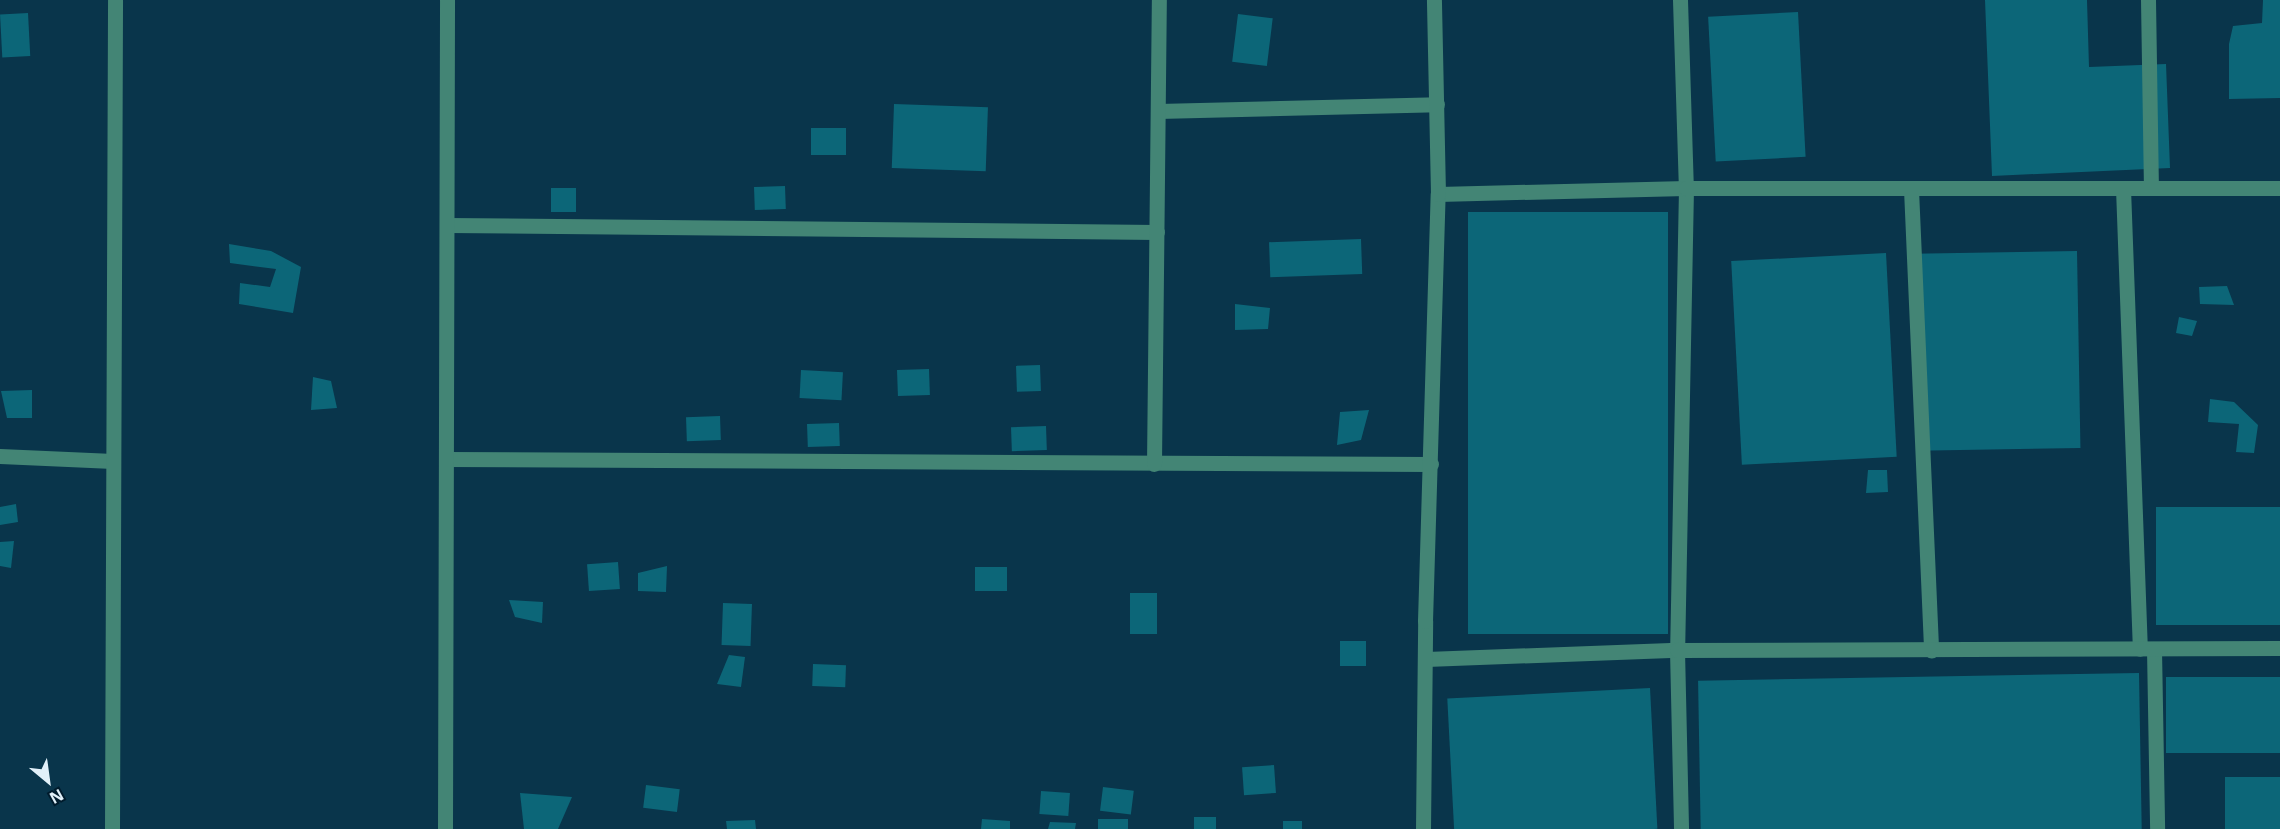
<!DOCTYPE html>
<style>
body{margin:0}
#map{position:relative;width:2280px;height:829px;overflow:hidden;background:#09354b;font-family:"Open Sans",sans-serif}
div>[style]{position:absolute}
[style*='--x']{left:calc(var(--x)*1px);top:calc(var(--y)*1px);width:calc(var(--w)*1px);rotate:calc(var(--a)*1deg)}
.building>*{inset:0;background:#0c6678;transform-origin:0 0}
.minor>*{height:15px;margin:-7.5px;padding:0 7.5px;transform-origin:7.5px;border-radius:7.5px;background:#438575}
span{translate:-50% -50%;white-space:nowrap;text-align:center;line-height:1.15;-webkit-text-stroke:4.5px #001b2c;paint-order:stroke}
.north{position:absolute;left:18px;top:751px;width:60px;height:60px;-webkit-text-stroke:4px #001b2c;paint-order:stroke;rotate:151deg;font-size:16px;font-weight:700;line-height:24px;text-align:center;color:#e1f0f9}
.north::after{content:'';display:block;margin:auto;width:21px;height:27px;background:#e1f0f9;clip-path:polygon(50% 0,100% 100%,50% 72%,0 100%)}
</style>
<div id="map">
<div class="building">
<i style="clip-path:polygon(1985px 0,2087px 0,2089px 67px,2166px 64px,2170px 168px,1992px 176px)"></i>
<i style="clip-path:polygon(2263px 0,2280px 0,2280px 98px,2229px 99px,2229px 44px,2233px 26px,2262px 23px)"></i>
<i style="left:1798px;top:12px;width:145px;height:90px;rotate:87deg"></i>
<i style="left:28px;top:13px;width:43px;height:28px;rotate:87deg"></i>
<i style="left:1238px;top:14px;width:35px;height:48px;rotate:7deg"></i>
<i style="left:894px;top:104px;width:94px;height:64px;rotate:2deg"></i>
<i style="left:846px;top:128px;width:27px;height:35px;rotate:90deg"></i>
<i style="left:785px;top:186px;width:23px;height:31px;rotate:88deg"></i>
<i style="left:551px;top:188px;width:25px;height:24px"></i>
<i style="left:1468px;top:212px;width:200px;height:422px"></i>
<i style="left:1361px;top:239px;width:35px;height:92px;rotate:88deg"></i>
<i style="clip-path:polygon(229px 244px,271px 251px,301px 267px,293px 313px,239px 304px,240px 283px,270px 287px,276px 269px,230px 263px)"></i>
<i style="left:2077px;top:251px;width:197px;height:164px;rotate:89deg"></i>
<i style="left:1886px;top:253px;width:204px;height:155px;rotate:87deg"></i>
<i style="clip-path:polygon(2227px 286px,2234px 305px,2200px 304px,2199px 287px)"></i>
<i style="clip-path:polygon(1235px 304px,1270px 308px,1268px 329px,1235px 330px)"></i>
<i style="clip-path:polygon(2179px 317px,2197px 321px,2192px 336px,2176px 333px)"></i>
<i style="left:1040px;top:365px;width:26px;height:24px;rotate:88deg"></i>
<i style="left:929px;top:369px;width:26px;height:32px;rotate:88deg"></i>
<i style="left:801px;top:370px;width:42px;height:28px;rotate:3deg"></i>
<i style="clip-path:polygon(313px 377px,331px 381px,337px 408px,311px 410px)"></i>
<i style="clip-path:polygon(32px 390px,32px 418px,7px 418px,1px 391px)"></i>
<i style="clip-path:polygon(2210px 399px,2234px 402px,2258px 425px,2254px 453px,2236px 452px,2239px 424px,2208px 422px)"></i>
<i style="clip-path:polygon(1369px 410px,1361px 440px,1337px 445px,1340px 412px)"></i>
<i style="left:720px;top:416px;width:24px;height:34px;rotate:88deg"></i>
<i style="left:839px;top:423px;width:23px;height:32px;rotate:88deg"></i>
<i style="left:1046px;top:426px;width:24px;height:35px;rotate:88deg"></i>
<i style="clip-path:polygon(1868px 470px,1887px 470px,1888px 492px,1866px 493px)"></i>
<i style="clip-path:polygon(16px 504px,18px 522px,0 525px,0 507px)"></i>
<i style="left:2156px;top:507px;width:124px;height:118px"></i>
<i style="clip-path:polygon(14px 541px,11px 568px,0 566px,0 542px)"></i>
<i style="left:618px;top:562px;width:27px;height:31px;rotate:86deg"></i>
<i style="clip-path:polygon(667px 566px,666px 592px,638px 591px,638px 573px)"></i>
<i style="left:975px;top:567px;width:32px;height:24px"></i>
<i style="left:1130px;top:593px;width:27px;height:41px"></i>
<i style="clip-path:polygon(509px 600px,543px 602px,542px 623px,515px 617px)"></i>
<i style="left:723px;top:603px;width:29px;height:42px;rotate:2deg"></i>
<i style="left:1366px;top:641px;width:25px;height:26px;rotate:90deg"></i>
<i style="clip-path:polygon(729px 655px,745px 657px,741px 687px,717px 684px)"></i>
<i style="left:813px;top:664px;width:33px;height:22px;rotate:2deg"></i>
<i style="left:2139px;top:673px;width:156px;height:441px;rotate:89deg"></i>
<i style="left:2280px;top:677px;width:76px;height:114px;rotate:90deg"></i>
<i style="left:1650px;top:688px;width:141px;height:203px;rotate:87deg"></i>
<i style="left:1274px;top:765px;width:28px;height:32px;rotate:86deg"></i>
<i style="left:2280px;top:777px;width:52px;height:55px;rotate:90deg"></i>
<i style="left:646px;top:785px;width:34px;height:23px;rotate:7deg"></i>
<i style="left:1103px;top:787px;width:31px;height:24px;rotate:7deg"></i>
<i style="left:1041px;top:791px;width:29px;height:23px;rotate:4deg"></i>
<i style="clip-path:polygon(520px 793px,572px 797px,558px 829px,524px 829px)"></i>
<i style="left:1216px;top:817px;width:12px;height:22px;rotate:90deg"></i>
<i style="clip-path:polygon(982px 819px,1010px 821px,1010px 829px,981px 829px)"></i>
<i style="left:1098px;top:819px;width:30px;height:10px"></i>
<i style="clip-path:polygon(755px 820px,756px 829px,727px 829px,726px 821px)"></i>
<i style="left:1283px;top:821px;width:19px;height:8px"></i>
<i style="clip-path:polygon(1050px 822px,1076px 823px,1075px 829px,1048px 829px)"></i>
</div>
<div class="minor">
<i style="--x:1680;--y:0;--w:188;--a:88.2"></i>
<i style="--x:1686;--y:188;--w:462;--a:91.1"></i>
<i style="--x:1677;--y:650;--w:179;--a:88.7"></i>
<i style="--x:2148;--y:0;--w:188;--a:89.1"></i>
<i style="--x:1158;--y:111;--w:279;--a:-1.4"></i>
<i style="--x:2123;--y:188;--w:461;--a:87.9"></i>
<i style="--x:1911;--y:189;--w:462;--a:87.5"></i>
<i style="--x:1438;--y:194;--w:248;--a:-1.4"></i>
<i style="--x:1686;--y:188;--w:594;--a:0"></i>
<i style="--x:447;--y:225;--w:710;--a:0.56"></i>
<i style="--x:0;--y:456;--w:113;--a:2.5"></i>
<i style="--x:446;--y:459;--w:985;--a:0.29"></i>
<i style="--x:1154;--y:464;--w:464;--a:-89.4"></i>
<i style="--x:2154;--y:649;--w:180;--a:89"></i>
<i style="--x:1426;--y:659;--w:251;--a:-2.1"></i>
<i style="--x:1677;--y:650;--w:603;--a:-0.19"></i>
<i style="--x:112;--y:829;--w:829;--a:-89.79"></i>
<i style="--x:445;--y:829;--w:829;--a:-89.86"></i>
<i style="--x:1423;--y:829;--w:208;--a:-89.4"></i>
<i style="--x:1425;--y:621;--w:427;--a:-88.3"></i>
<i style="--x:1438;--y:194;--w:194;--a:-91.2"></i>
</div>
<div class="north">N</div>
</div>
